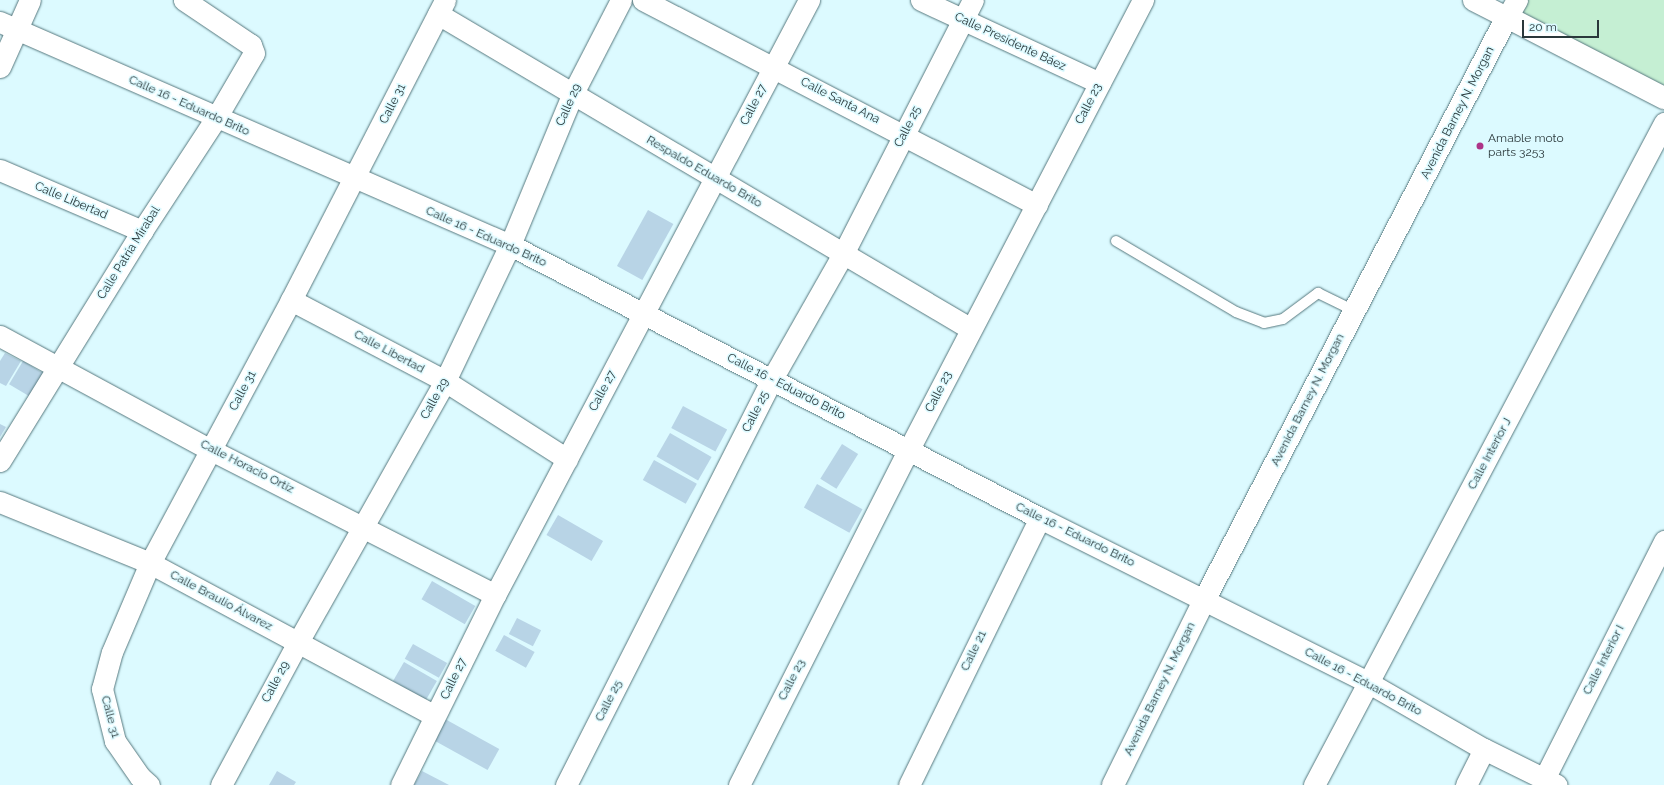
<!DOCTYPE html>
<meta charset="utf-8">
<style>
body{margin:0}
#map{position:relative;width:1664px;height:785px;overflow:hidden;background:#dcfaff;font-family:Raleway,sans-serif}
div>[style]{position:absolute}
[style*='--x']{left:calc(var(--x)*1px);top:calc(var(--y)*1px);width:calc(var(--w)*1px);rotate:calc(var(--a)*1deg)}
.green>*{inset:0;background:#c5efd3}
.building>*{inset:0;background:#b8d4e6;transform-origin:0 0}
.roads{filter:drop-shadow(0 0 1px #56787e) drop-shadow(0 0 1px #56787e)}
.service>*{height:10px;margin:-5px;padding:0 5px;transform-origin:5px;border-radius:5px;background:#fff}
.minor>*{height:21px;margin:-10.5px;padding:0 10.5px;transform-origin:10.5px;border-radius:10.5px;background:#fff}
.tertiary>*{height:22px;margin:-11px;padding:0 11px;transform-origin:11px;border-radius:11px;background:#fff}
.dots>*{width:11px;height:11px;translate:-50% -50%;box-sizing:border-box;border:2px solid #dcfaff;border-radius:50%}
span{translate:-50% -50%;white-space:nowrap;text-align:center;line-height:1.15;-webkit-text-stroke:3px #dcfaff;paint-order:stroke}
.street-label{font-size:12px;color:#2a383b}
.poi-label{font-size:12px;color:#2a383b}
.left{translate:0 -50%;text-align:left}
.scale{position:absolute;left:1522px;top:20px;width:77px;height:18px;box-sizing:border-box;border:2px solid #2a383b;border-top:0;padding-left:5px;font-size:12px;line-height:14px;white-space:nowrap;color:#2a383b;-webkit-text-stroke:3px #dcfaff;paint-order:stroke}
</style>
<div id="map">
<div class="green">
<i style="clip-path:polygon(1527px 0,1664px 0,1664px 88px,1519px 13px)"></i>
</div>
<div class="building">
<i style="left:648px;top:210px;width:29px;height:64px;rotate:29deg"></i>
<i style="clip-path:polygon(5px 353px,21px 361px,6px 386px,0 383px,0 361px)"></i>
<i style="left:23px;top:361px;width:26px;height:27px;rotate:31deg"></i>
<i style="left:683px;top:406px;width:50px;height:25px;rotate:28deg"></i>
<i style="clip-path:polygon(0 424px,6px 427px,0 437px)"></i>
<i style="left:670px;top:433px;width:48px;height:27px;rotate:30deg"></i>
<i style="left:842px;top:444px;width:19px;height:41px;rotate:32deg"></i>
<i style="left:654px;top:460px;width:49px;height:23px;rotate:29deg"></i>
<i style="left:817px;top:484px;width:52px;height:27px;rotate:29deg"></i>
<i style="left:558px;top:515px;width:52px;height:23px;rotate:30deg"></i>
<i style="left:432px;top:581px;width:50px;height:21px;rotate:30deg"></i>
<i style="left:517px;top:618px;width:27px;height:18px;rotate:27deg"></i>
<i style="left:504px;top:635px;width:35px;height:18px;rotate:29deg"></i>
<i style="left:413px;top:644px;width:39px;height:17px;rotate:29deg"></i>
<i style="left:404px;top:662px;width:38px;height:22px;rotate:30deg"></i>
<i style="left:445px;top:719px;width:62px;height:24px;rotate:29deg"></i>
<i style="clip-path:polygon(277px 771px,296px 782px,294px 785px,269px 785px)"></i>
<i style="clip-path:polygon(422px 771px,449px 785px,414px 785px)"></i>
</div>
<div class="roads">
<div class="service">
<i style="--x:1116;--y:241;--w:139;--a:30.6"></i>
<i style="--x:1236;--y:312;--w:30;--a:21"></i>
<i style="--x:1264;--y:323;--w:19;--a:-12"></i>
<i style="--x:1283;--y:319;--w:44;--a:-36.6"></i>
<i style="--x:1318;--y:293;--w:41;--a:25.9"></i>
</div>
<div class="minor">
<i style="--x:643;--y:0;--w:444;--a:27.5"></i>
<i style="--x:921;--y:0;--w:197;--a:24.9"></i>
<i style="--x:1473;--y:0;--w:38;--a:27"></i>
<i style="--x:1507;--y:17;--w:20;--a:-60"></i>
<i style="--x:438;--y:14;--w:619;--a:30.58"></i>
<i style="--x:0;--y:22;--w:557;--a:23.62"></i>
<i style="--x:510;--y:245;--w:596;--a:27.25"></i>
<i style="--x:1040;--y:518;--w:368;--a:26.6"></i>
<i style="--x:1369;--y:683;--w:133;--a:29.9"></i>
<i style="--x:1484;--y:749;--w:81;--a:26.3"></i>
<i style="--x:0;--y:67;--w:73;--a:-65.9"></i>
<i style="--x:0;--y:170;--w:155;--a:23.2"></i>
<i style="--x:291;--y:300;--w:174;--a:27.7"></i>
<i style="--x:445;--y:381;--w:145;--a:32.6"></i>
<i style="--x:0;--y:336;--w:240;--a:28.4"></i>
<i style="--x:211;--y:450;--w:319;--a:27"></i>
<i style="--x:0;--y:461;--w:270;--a:-58.3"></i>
<i style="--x:142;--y:231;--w:135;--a:-56.8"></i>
<i style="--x:216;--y:118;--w:75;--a:-59.7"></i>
<i style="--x:254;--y:53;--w:9;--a:-111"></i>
<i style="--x:251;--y:45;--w:81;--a:-146.1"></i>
<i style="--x:0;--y:502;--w:162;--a:22.1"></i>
<i style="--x:150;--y:563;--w:323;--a:28.2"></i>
<i style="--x:1544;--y:779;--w:267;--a:-63.2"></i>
<i style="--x:149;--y:785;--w:12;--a:-138"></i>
<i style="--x:140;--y:777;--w:44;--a:-124.8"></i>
<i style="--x:115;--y:741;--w:54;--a:-104"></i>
<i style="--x:102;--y:689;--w:38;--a:-75"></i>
<i style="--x:112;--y:652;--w:97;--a:-66.9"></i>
<i style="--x:150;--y:563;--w:298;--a:-61.8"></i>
<i style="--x:291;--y:300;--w:337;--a:-62.8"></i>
<i style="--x:221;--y:785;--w:162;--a:-61.7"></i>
<i style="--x:298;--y:642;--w:300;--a:-60.6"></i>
<i style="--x:445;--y:381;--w:151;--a:-64.5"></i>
<i style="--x:510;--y:245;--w:162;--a:-67.5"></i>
<i style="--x:572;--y:95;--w:107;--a:-62.7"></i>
<i style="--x:401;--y:785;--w:212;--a:-63.7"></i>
<i style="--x:495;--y:595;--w:673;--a:-62.18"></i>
<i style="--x:566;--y:785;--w:455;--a:-63.1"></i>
<i style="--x:772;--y:379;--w:144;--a:-60.4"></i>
<i style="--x:843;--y:254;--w:285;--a:-62.9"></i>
<i style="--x:739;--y:785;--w:374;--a:-63.2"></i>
<i style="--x:908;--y:451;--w:509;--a:-62.48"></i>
<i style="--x:909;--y:785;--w:297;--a:-63.9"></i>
<i style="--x:1314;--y:785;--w:749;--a:-62.13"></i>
<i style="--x:1466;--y:785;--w:40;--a:-63.4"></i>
</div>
<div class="tertiary">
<i style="--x:1113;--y:785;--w:208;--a:-63.7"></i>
<i style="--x:1205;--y:599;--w:656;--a:-62.58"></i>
<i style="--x:1507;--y:17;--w:177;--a:27.3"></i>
</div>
</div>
<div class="dots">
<i style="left:1480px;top:146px;background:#ad3488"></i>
</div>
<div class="street-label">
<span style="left:1010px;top:42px;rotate:25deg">Calle Presidente Báez</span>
<span style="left:840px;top:101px;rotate:27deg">Calle Santa Ana</span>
<span style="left:393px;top:104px;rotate:-63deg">Calle 31</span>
<span style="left:1089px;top:104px;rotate:-63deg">Calle 23</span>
<span style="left:569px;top:105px;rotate:-66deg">Calle 29</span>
<span style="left:754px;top:105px;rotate:-63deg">Calle 27</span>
<span style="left:189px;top:106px;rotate:24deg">Calle 16 - Eduardo Brito</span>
<span style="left:1458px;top:113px;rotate:-63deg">Avenida Barney N. Morgan</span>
<span style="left:908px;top:127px;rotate:-63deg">Calle 25</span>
<span style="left:704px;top:172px;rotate:30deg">Respaldo Eduardo Brito</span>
<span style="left:71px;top:201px;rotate:23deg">Calle Libertad</span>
<span style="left:486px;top:237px;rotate:24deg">Calle 16 - Eduardo Brito</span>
<span style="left:129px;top:253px;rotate:-58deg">Calle Patria Mirabal</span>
<span style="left:389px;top:352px;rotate:28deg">Calle Libertad</span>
<span style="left:786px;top:387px;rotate:27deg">Calle 16 - Eduardo Brito</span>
<span style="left:243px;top:391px;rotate:-62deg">Calle 31</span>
<span style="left:603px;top:391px;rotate:-62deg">Calle 27</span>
<span style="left:939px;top:392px;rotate:-63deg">Calle 23</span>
<span style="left:435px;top:399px;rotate:-61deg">Calle 29</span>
<span style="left:1308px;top:400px;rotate:-63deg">Avenida Barney N. Morgan</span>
<span style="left:756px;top:412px;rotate:-63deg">Calle 25</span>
<span style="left:1490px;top:454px;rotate:-62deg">Calle Interior J</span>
<span style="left:247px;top:467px;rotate:27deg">Calle Horacio Ortiz</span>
<span style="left:1075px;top:535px;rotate:26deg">Calle 16 - Eduardo Brito</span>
<span style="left:221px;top:601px;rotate:28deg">Calle Braulio Álvarez</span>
<span style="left:974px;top:651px;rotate:-64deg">Calle 21</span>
<span style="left:1604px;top:660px;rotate:-63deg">Calle Interior I</span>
<span style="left:454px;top:679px;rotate:-64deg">Calle 27</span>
<span style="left:792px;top:680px;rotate:-63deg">Calle 23</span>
<span style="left:276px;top:682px;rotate:-62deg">Calle 29</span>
<span style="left:1363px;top:682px;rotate:28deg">Calle 16 - Eduardo Brito</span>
<span style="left:1160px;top:689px;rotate:-64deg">Avenida Barney N. Morgan</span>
<span style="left:609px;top:701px;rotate:-63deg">Calle 25</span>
<span style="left:110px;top:717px;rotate:75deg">Calle 31</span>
</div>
<div class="poi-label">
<span class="left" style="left:1488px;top:146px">Amable moto<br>parts 3253</span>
</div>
<div class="scale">20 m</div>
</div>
